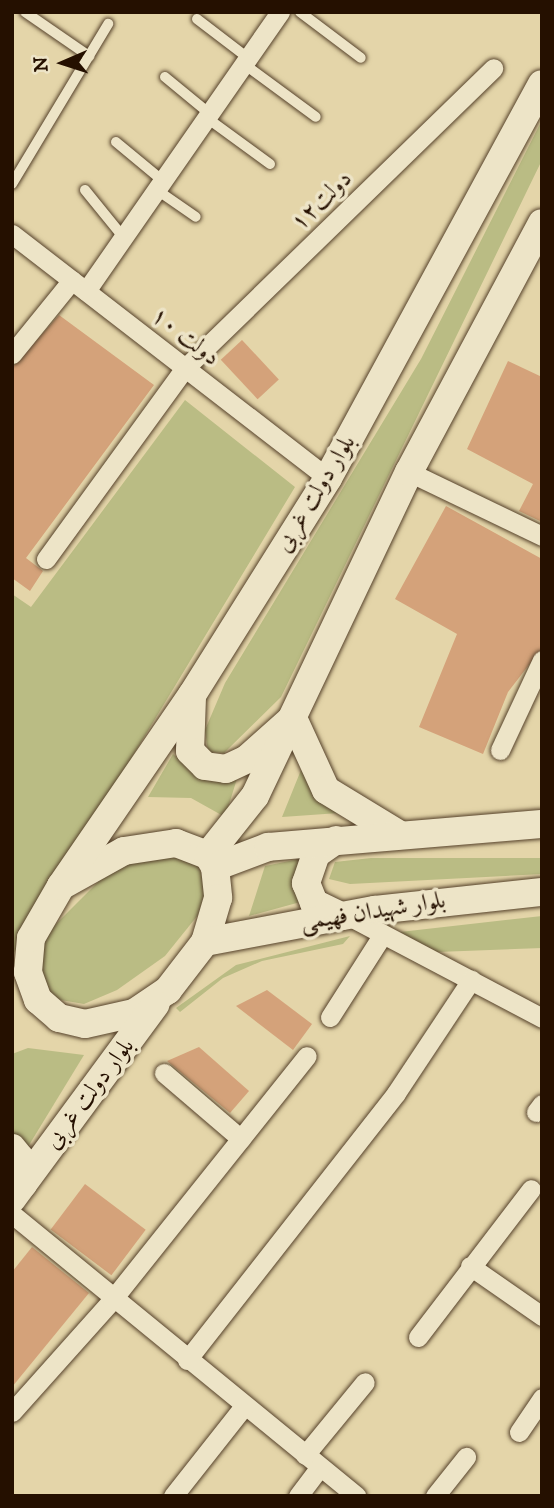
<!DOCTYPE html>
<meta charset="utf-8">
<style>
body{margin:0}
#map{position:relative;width:554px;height:1508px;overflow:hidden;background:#e4d5a9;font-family:"IM FELL DW Pica",Amiri,serif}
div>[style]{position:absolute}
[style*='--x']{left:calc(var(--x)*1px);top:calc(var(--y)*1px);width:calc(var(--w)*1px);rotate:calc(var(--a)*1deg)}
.green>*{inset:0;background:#babc84}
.building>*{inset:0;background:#d4a27a;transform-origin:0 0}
.roads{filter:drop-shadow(0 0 2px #55412a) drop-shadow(0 0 2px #55412a)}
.lane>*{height:10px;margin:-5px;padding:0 5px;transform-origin:5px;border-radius:5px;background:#ede4c7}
.street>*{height:19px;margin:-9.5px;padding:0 9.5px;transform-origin:9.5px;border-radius:9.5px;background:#ede4c7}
.secondary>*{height:28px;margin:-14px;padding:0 14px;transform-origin:14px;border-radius:14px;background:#ede4c7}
span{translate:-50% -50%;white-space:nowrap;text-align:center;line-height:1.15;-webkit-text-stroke:7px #ede4c7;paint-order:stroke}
.street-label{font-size:24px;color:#251000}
.frame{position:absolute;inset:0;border:14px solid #251000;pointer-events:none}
.north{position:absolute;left:28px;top:28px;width:70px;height:70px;-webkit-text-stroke:5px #ede4c7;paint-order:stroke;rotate:267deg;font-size:19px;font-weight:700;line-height:28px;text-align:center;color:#251000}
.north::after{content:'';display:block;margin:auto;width:24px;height:32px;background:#251000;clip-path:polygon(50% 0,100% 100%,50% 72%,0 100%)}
</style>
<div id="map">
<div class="green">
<i style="clip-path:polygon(542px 120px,542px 160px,281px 697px,224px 753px,208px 752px,205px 730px,225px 683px,421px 359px)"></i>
<i style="clip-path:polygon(185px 400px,295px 487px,12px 956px,12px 594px,31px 607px)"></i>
<i style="clip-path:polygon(173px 754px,197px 776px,241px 766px,225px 817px,191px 798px,148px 797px)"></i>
<i style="clip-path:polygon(301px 770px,314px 791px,339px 813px,282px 817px)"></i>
<i style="clip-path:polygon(160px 848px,198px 864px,206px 889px,198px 915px,165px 956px,117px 990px,84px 1004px,55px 999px,35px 966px,48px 932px,102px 878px)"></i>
<i style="clip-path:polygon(371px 858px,542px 858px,542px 874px,350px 884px,329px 879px,335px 862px)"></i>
<i style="clip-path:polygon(299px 859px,295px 880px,304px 901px,249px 916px,265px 866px)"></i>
<i style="clip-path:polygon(542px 916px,542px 948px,437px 952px,400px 932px)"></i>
<i style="clip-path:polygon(350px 936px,343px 944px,262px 961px,223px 978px,180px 1012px,176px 1008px,236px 965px)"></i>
<i style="clip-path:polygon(28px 1048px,84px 1055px,26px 1150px,12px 1131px,12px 1054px)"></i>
</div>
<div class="building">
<i style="clip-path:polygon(59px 315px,154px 385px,26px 558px,43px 571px,30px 591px,12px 578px,12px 368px)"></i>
<i style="left:242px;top:340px;width:54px;height:29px;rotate:47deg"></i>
<i style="clip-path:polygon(508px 361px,542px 377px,542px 522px,519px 511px,533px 484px,467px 449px)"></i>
<i style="clip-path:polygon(446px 506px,542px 559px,542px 648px,508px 692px,483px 754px,419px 727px,457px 634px,395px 599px)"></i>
<i style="clip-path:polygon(267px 990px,312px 1024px,293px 1050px,236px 1006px)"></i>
<i style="clip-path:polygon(199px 1047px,249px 1091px,230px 1113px,167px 1061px)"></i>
<i style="left:85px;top:1184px;width:76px;height:57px;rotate:37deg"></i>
<i style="clip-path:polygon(32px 1247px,89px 1293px,12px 1387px,12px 1272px)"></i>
</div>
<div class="roads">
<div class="lane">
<i style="--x:25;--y:12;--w:78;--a:34.5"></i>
<i style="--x:300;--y:12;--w:76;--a:37"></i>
<i style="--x:197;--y:19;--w:64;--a:37.4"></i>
<i style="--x:244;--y:64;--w:89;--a:36.4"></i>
<i style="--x:165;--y:77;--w:58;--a:39.4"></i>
<i style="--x:207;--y:118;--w:78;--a:36.1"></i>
<i style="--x:116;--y:142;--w:61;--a:39.7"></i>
<i style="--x:12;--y:184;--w:187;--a:-59"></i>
<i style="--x:85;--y:190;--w:62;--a:50.9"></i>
<i style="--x:157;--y:190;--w:47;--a:34.7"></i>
</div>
<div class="street">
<i style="--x:12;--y:234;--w:399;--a:37.7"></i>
<i style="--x:86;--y:291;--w:340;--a:-55.2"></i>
<i style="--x:12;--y:354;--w:95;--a:-51"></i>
<i style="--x:409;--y:472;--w:148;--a:25.7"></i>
<i style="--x:46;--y:559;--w:236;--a:-54"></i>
<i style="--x:185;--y:368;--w:430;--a:-44.2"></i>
<i style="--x:500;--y:750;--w:99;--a:-65"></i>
<i style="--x:347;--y:915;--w:221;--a:27.8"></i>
<i style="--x:330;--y:1017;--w:98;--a:-57.4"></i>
<i style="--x:164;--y:1073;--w:101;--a:40.6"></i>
<i style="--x:536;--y:1112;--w:10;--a:-53"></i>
<i style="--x:12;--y:1214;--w:445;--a:39.3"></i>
<i style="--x:470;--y:1266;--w:88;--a:34.8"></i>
<i style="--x:418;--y:1337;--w:186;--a:-52.6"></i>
<i style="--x:187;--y:1360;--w:339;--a:-51.9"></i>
<i style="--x:396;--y:1093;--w:136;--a:-56.4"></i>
<i style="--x:12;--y:1412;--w:150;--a:-48.2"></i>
<i style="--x:112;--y:1300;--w:312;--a:-51.4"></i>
<i style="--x:519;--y:1432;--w:41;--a:-55.9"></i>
<i style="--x:305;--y:1455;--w:94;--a:-50.6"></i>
<i style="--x:173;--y:1496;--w:115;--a:-51.7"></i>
<i style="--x:298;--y:1496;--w:36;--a:-53"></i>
<i style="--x:435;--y:1496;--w:50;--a:-51.5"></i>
</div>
<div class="secondary">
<i style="--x:192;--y:697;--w:54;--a:92.1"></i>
<i style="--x:190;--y:751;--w:21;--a:45"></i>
<i style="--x:205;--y:766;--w:21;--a:8"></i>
<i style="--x:226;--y:769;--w:23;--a:-25"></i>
<i style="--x:247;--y:759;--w:62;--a:-41.7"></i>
<i style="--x:293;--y:718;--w:79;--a:65.4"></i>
<i style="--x:326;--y:790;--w:87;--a:31.3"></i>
<i style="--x:336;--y:840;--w:24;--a:145"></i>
<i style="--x:316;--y:854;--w:31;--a:109"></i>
<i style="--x:306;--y:883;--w:22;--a:68"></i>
<i style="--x:314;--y:903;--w:30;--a:26"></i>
<i style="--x:176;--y:843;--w:34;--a:21"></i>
<i style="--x:208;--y:855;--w:14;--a:60"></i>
<i style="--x:215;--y:867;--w:31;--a:84"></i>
<i style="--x:218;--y:898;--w:46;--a:106.5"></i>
<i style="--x:205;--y:942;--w:61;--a:127.6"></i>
<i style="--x:168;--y:990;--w:41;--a:145.9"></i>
<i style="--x:134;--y:1013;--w:50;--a:167.3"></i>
<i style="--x:85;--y:1024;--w:27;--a:-167"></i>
<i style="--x:59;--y:1018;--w:28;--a:-139"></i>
<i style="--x:38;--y:1000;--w:30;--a:-110"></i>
<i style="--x:28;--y:972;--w:34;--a:-85"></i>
<i style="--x:31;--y:938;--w:60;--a:-60"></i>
<i style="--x:61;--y:886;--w:72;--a:-29.1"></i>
<i style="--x:124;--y:851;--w:53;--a:-8.7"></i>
<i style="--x:208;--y:855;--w:75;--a:-51.5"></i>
<i style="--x:255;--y:796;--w:359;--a:-64.6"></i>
<i style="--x:409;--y:472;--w:282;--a:-61.9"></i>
<i style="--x:215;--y:867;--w:57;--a:-20.7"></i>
<i style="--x:268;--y:847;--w:275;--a:-4.8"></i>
<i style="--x:61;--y:886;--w:232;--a:-55.6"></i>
<i style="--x:192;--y:695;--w:256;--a:-57.9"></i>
<i style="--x:328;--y:478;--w:448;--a:-61.5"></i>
<i style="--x:205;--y:942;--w:173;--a:-10.7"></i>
<i style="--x:375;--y:910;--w:168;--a:-6.2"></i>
<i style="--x:12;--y:1148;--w:14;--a:51"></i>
<i style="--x:21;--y:1159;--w:25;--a:85"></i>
<i style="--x:12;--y:1199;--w:242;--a:-53.6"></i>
</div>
</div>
<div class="street-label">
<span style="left:322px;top:201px;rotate:-44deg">۱۲دولت</span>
<span style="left:185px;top:337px;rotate:38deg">۱۰ دولت</span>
<span style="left:316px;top:494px;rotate:-59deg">بلوار دولت غربی</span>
<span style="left:373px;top:912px;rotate:-9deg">بلوار شهیدان فهیمی</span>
<span style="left:90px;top:1094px;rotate:-53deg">بلوار دولت غربی</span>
</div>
<div class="frame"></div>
<div class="north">N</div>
</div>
